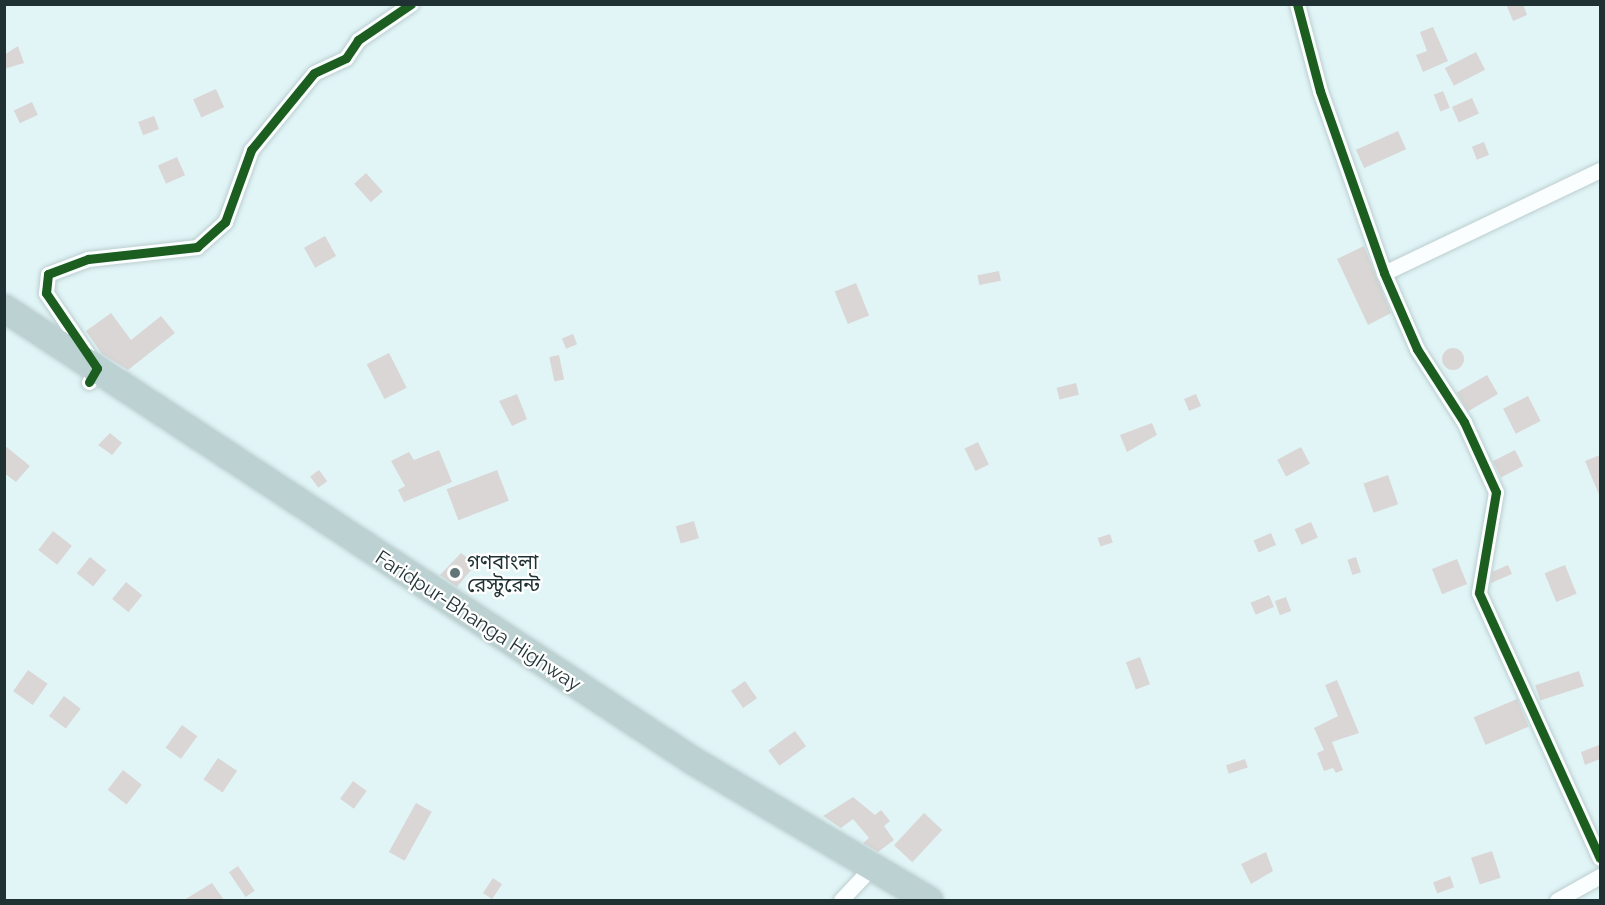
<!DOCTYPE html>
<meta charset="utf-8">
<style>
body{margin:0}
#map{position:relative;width:1605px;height:905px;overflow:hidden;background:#e1f5f7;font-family:Raleway,"Noto Sans Bengali",sans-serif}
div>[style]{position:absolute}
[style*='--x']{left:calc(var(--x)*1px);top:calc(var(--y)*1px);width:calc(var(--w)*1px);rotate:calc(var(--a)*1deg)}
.building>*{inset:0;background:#dad6d5;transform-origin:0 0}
.round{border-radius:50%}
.roads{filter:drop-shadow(0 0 2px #bdcecf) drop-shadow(0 0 2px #bdcecf)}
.street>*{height:15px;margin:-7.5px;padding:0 7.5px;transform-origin:7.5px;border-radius:7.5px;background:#fafefe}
.highway>*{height:27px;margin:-13.5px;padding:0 13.5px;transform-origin:13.5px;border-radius:13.5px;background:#bcd1d2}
.cycleway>*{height:9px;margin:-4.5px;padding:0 4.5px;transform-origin:4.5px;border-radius:4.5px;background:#1b5e20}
.dots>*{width:16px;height:16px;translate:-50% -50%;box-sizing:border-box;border:3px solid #fff;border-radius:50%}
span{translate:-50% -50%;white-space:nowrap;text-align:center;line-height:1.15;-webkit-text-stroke:4.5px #fff;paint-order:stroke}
.poi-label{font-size:20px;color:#1f3132}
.left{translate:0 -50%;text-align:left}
.street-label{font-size:20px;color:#1f3132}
.frame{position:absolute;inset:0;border:6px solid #1f3132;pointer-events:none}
</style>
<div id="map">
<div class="building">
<i style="clip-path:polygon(1506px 4px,1523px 4px,1527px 15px,1513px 21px)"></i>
<i style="clip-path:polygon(1433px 27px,1448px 61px,1423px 72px,1416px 55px,1427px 51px,1420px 32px)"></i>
<i style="clip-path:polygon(18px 46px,24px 63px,4px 69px,4px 55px)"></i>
<i style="left:1476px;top:52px;width:20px;height:35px;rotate:63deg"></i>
<i style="left:216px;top:89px;width:20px;height:25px;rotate:66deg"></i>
<i style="left:1443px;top:91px;width:18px;height:10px;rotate:68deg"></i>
<i style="left:1472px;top:98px;width:17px;height:22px;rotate:66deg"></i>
<i style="left:32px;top:102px;width:14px;height:20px;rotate:65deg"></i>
<i style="left:154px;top:116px;width:14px;height:17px;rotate:69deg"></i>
<i style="left:1398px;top:131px;width:20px;height:46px;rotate:66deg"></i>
<i style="left:1484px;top:142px;width:14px;height:13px;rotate:69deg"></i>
<i style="left:177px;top:157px;width:20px;height:21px;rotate:66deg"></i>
<i style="left:366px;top:173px;width:25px;height:16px;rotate:48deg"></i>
<i style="left:325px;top:236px;width:23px;height:24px;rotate:61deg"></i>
<i style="clip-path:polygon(1364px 246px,1391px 313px,1368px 325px,1337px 259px)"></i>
<i style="left:999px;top:271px;width:10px;height:22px;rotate:79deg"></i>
<i style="left:856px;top:283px;width:35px;height:23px;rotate:68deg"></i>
<i style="clip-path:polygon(111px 313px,131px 340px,161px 316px,175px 333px,128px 370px,102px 354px,86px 331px)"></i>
<i style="left:573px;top:334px;width:11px;height:12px;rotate:68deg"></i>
<i class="round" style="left:1442px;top:348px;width:22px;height:22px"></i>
<i style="left:389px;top:353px;width:39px;height:25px;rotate:63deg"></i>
<i style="left:559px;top:355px;width:25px;height:10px;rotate:78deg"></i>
<i style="left:1487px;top:375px;width:22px;height:35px;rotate:60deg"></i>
<i style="left:1076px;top:383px;width:12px;height:20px;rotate:76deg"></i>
<i style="clip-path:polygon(517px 394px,527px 419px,512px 426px,499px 401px)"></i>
<i style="left:1196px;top:394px;width:13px;height:13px;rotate:67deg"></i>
<i style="left:1528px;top:396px;width:28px;height:28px;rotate:63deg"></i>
<i style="clip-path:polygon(1152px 423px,1157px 435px,1127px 452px,1120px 435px)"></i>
<i style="clip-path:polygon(110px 433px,122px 443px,112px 455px,98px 445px)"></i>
<i style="left:978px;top:442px;width:25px;height:15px;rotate:64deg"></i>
<i style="clip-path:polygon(4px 445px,30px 466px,16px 482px,4px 473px)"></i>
<i style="left:1301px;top:447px;width:19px;height:27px;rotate:62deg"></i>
<i style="clip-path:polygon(439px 450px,452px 482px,404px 502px,398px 490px,405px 486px,391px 461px,409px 452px,414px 460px)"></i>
<i style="left:1515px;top:450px;width:18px;height:25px;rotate:63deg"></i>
<i style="clip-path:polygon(1600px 455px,1600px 497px,1585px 461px)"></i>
<i style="left:319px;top:470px;width:14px;height:11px;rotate:54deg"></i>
<i style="left:497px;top:470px;width:33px;height:54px;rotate:69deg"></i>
<i style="left:1388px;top:475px;width:31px;height:26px;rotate:71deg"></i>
<i style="left:694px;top:521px;width:18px;height:19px;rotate:74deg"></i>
<i style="left:1311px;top:522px;width:17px;height:18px;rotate:66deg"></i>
<i style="left:53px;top:531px;width:24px;height:24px;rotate:38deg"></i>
<i style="left:1271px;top:533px;width:13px;height:19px;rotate:67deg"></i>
<i style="left:1110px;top:534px;width:9px;height:13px;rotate:72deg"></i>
<i style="clip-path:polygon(461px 553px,476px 564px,457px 587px,440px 575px)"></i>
<i style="left:90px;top:557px;width:21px;height:21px;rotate:39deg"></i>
<i style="left:1356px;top:557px;width:16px;height:9px;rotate:72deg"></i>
<i style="left:1457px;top:559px;width:27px;height:27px;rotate:68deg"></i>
<i style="clip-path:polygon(1508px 565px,1512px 574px,1491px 583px,1492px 572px)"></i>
<i style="left:1565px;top:565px;width:31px;height:22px;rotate:68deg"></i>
<i style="left:126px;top:582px;width:21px;height:22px;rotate:39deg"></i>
<i style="left:1269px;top:595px;width:13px;height:20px;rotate:67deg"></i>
<i style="left:1286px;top:597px;width:15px;height:12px;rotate:70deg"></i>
<i style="left:1140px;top:657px;width:29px;height:15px;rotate:70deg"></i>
<i style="left:28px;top:670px;width:24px;height:26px;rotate:35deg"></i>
<i style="left:1579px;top:671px;width:16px;height:46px;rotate:72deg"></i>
<i style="clip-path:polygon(1337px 680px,1359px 733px,1332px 742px,1343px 770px,1336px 773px,1333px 768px,1324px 771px,1317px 753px,1324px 750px,1314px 728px,1338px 716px,1325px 685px)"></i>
<i style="left:745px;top:681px;width:21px;height:17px;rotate:55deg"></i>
<i style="left:64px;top:696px;width:21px;height:25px;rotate:37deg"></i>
<i style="left:1517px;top:699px;width:30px;height:47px;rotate:67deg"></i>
<i style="left:182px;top:725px;width:19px;height:28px;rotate:36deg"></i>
<i style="left:795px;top:731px;width:19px;height:33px;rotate:54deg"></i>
<i style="clip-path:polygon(1599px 745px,1600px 759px,1585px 765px,1581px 752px)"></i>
<i style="left:218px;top:758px;width:23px;height:26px;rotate:34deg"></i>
<i style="left:1245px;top:759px;width:9px;height:20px;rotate:72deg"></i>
<i style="left:123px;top:770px;width:24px;height:25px;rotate:38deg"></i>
<i style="left:353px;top:781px;width:17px;height:22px;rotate:36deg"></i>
<i style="clip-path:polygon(853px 797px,875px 815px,881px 810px,890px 821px,884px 826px,894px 840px,878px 852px,863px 843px,869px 838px,853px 819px,841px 828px,823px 816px)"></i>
<i style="left:416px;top:803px;width:18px;height:56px;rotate:29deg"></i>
<i style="left:924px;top:813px;width:25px;height:44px;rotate:43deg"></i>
<i style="left:1492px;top:851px;width:28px;height:22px;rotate:72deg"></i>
<i style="clip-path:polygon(1266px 852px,1273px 871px,1251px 884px,1241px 864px)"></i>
<i style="left:238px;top:866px;width:30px;height:11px;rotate:56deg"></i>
<i style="left:1450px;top:876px;width:12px;height:18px;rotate:70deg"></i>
<i style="left:493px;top:878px;width:11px;height:18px;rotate:34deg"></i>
<i style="clip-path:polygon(212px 883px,224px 900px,184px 900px)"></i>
</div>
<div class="roads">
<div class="street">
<i style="--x:1297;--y:4;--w:90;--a:75.2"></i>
<i style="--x:1320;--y:91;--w:193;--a:70.6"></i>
<i style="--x:1384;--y:273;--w:83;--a:66.5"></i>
<i style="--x:1417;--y:349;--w:87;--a:57.2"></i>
<i style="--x:1464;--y:422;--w:77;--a:65.4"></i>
<i style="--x:1496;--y:492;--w:102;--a:99.6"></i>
<i style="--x:1479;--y:593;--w:291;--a:65.5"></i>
<i style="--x:1384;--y:273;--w:239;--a:-25.5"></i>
<i style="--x:89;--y:382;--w:16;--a:-60"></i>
<i style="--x:97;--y:368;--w:91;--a:-124.2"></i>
<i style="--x:46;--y:293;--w:19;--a:-84"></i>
<i style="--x:48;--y:274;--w:43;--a:-20.6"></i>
<i style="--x:88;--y:259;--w:110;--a:-6.3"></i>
<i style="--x:197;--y:247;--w:38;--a:-42"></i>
<i style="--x:225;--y:222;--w:77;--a:-70.1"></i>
<i style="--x:251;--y:150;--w:99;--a:-50.7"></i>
<i style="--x:314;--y:73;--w:35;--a:-25"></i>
<i style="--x:346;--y:58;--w:22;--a:-56"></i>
<i style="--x:358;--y:40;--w:64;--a:-34.2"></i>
<i style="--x:841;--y:900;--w:42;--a:-46.9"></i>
<i style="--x:1557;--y:900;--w:49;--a:-29.2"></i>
</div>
<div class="highway">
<i style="--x:4;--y:308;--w:823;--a:33.3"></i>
<i style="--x:692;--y:760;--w:275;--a:30.6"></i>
</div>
</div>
<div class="cycleway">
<i style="--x:1297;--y:4;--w:90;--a:75.2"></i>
<i style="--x:1320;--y:91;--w:193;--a:70.6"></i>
<i style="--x:1384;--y:273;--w:83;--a:66.5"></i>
<i style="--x:1417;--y:349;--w:87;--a:57.2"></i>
<i style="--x:1464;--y:422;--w:77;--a:65.4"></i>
<i style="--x:1496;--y:492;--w:102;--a:99.6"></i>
<i style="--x:1479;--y:593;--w:291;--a:65.5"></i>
<i style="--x:89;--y:382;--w:16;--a:-60"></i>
<i style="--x:97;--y:368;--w:91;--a:-124.2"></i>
<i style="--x:46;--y:293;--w:19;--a:-84"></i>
<i style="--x:48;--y:274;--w:43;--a:-20.6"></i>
<i style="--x:88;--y:259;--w:110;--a:-6.3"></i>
<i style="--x:197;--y:247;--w:38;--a:-42"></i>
<i style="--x:225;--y:222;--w:77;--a:-70.1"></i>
<i style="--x:251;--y:150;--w:99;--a:-50.7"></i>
<i style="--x:314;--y:73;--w:35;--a:-25"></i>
<i style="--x:346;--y:58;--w:22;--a:-56"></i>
<i style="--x:358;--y:40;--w:64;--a:-34.2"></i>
</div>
<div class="dots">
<i style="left:455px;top:573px;background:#637677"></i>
</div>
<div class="poi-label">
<span class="left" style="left:467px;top:574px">গণবাংলা<br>রেস্টুরেন্ট</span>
</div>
<div class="street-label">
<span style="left:478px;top:621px;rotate:33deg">Faridpur-Bhanga Highway</span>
</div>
<div class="frame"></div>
</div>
